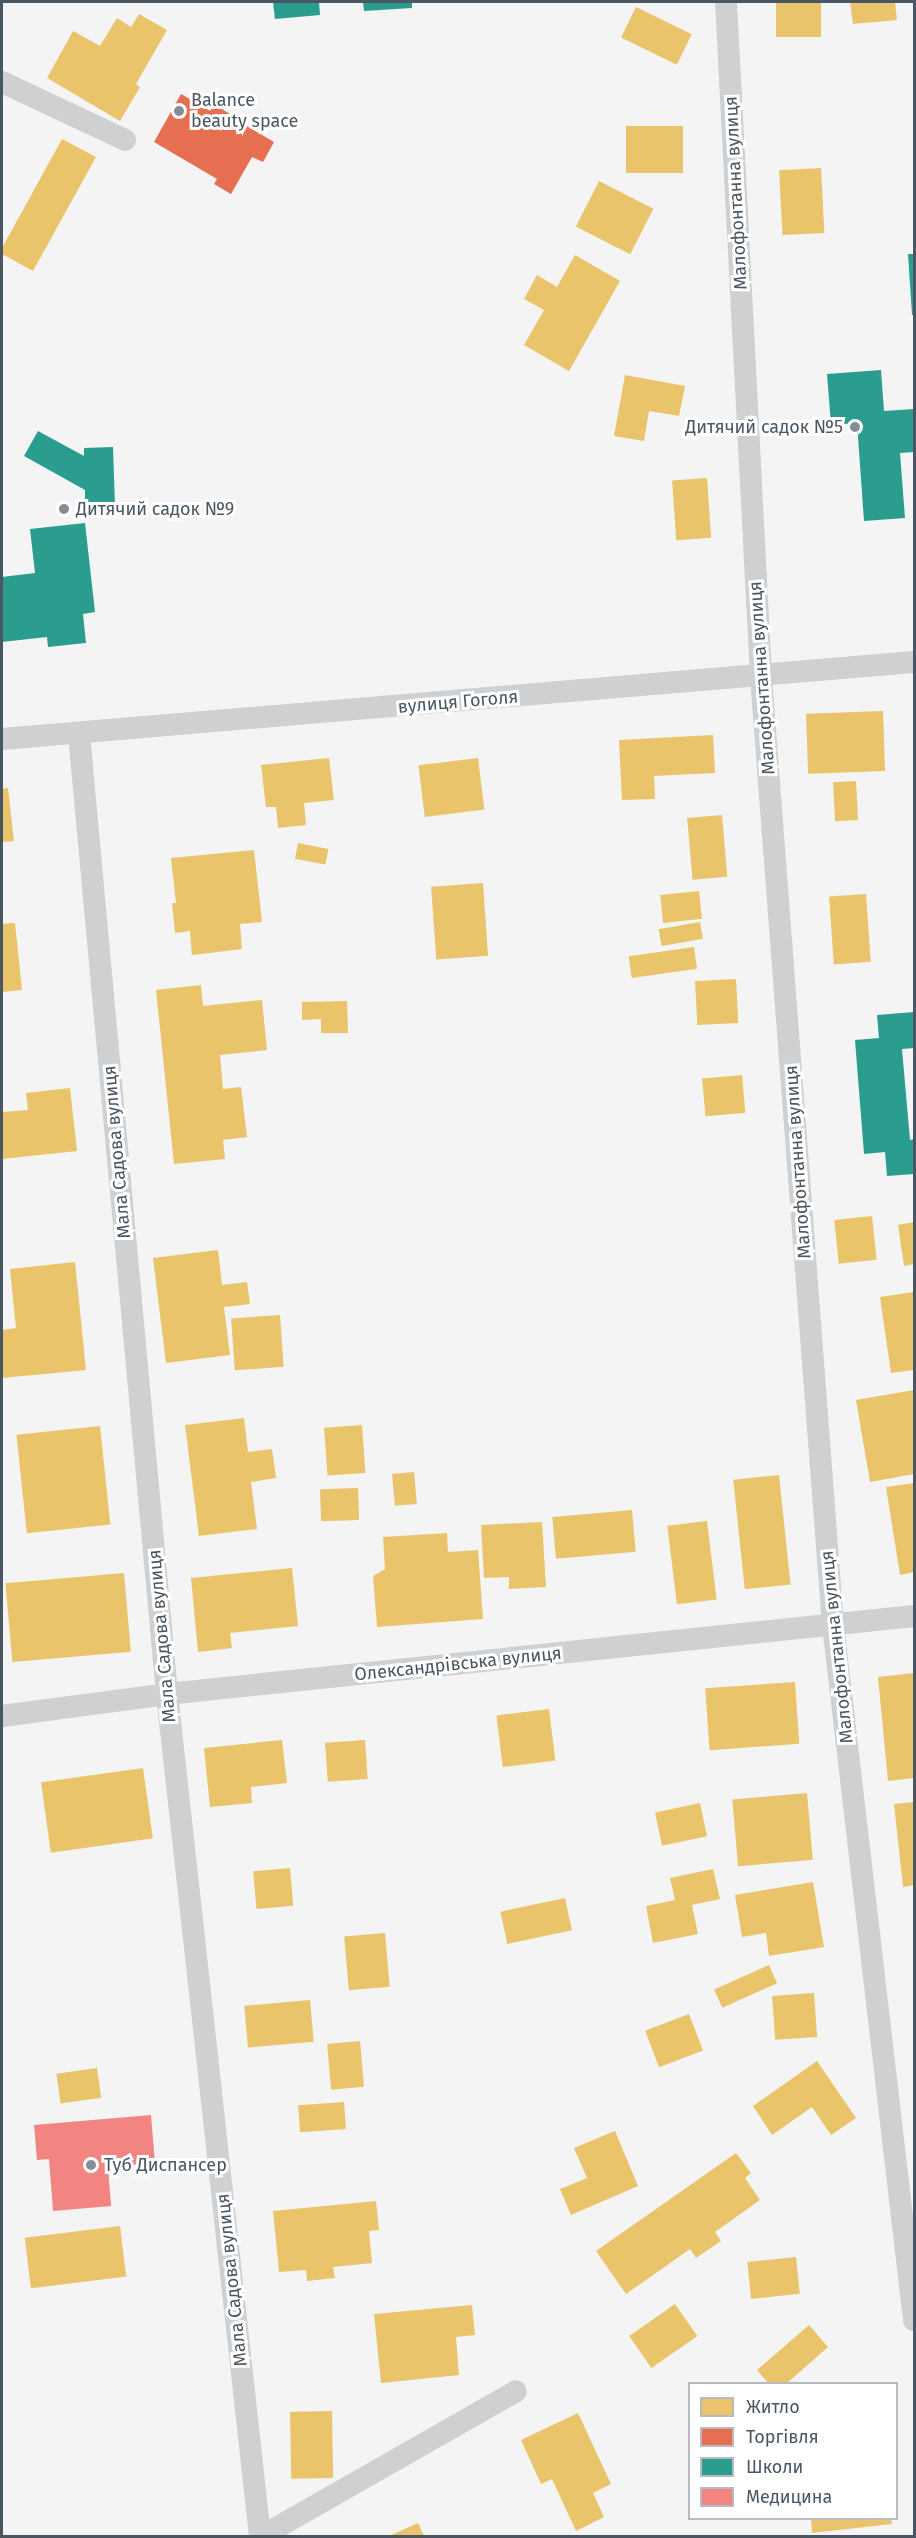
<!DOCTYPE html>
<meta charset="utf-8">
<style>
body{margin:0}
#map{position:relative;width:916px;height:2538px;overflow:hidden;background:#f4f4f4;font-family:"Fira Sans",sans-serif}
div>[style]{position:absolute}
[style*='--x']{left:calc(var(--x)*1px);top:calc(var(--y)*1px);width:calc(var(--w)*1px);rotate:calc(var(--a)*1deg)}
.homes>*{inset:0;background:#e9c46a;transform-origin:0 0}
.shops>*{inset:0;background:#e76f51}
.schools>*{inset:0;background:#2a9d8f}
.health>*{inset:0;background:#f28482}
.minor>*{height:22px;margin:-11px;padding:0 11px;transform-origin:11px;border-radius:11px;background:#ced0d2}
.dots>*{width:16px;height:16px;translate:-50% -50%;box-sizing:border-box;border:3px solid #fff;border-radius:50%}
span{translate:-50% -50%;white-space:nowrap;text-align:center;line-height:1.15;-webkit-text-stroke:6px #fff;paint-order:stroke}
.poi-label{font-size:18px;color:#4a5661}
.left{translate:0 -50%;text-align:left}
.right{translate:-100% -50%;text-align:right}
.street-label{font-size:18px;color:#4a5661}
.frame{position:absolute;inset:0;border:3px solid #4a5661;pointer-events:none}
.legend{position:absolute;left:688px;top:2382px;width:210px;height:138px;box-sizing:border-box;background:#fff;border:2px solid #b7bbc0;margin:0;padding:8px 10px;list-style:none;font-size:18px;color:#4a5661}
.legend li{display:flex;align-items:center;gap:12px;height:30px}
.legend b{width:30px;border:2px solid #b7bbc0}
</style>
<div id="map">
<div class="homes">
<i style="left:776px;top:2px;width:45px;height:35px"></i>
<i style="clip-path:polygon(850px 2px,895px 2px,897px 20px,853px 24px)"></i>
<i style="left:636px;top:7px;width:62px;height:34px;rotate:26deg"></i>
<i style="clip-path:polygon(139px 14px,167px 30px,136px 84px,140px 87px,120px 121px,47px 78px,73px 31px,100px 46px,117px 18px,131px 27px)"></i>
<i style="left:626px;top:126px;width:57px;height:47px"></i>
<i style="clip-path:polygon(62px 139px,96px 157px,33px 271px,2px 254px,2px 248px)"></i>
<i style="left:821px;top:168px;width:65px;height:42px;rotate:87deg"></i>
<i style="left:599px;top:181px;width:61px;height:51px;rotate:27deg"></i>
<i style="clip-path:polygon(575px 255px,620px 281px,569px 371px,524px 345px,544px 310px,524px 299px,537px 275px,557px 287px)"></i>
<i style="clip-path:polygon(625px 375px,685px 386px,679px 416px,649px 411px,644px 441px,614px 436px)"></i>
<i style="left:707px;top:478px;width:60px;height:35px;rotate:86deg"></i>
<i style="left:883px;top:711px;width:60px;height:77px;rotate:88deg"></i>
<i style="clip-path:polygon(713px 735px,715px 773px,654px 776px,655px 799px,622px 800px,619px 740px)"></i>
<i style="clip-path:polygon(329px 758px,334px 800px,304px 803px,306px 825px,278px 828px,276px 807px,266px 807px,261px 765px)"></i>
<i style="left:478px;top:758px;width:52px;height:60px;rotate:83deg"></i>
<i style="left:856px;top:781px;width:39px;height:23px;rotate:87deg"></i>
<i style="clip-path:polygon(8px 788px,14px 841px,2px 842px,2px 789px)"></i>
<i style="left:722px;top:815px;width:62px;height:35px;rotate:85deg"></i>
<i style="left:298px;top:843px;width:31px;height:16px;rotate:11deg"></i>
<i style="clip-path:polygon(254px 850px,262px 922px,240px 924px,242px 949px,192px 955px,190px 931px,175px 933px,172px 903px,176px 903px,171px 858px)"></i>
<i style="left:483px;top:883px;width:73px;height:52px;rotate:86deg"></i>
<i style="left:699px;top:891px;width:28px;height:39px;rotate:84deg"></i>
<i style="left:866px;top:894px;width:68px;height:37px;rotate:86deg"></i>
<i style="left:700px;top:922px;width:17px;height:42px;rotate:80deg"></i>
<i style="clip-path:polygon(15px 923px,22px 990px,2px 992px,2px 924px)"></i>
<i style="left:694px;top:947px;width:22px;height:66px;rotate:82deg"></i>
<i style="left:736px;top:979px;width:44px;height:41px;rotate:87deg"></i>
<i style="clip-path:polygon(201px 985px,203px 1006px,262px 1000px,267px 1050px,220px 1055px,223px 1089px,241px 1087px,247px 1137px,223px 1140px,225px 1159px,174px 1164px,156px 990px)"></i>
<i style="clip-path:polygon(347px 1001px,348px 1033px,321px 1033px,321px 1019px,302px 1020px,302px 1002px)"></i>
<i style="left:742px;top:1075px;width:38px;height:40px;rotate:85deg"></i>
<i style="clip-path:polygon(70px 1088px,77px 1151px,2px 1159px,2px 1112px,28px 1110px,26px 1093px)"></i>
<i style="left:872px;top:1216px;width:44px;height:38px;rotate:84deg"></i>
<i style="clip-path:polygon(914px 1222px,914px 1264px,904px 1266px,898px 1225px)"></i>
<i style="clip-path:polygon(218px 1250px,222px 1285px,247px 1282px,250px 1304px,224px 1307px,230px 1355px,166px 1363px,153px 1258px)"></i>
<i style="clip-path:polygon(75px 1262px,86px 1370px,2px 1378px,2px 1330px,16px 1328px,10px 1269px)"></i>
<i style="clip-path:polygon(914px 1292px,914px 1370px,891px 1373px,880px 1297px)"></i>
<i style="left:280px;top:1315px;width:52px;height:49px;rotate:86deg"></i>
<i style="clip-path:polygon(914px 1390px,914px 1474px,870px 1482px,856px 1400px)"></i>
<i style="clip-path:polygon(244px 1418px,248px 1452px,272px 1449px,276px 1478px,251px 1482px,257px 1529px,199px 1536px,185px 1425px)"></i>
<i style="left:362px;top:1425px;width:48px;height:38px;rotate:86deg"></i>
<i style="left:100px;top:1426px;width:99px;height:84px;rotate:84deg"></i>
<i style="left:414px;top:1472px;width:32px;height:22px;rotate:85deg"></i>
<i style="left:779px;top:1475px;width:110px;height:46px;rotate:84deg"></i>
<i style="clip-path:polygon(914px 1483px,914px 1572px,900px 1575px,886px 1487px)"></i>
<i style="left:358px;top:1488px;width:32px;height:38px;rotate:88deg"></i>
<i style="left:632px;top:1510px;width:42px;height:80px;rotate:85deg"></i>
<i style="left:707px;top:1521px;width:79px;height:40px;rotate:83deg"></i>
<i style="clip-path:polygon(542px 1522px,546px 1587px,509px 1589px,509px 1577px,484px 1578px,481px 1525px)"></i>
<i style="clip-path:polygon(447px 1533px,448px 1552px,478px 1550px,483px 1619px,377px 1627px,373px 1576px,385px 1569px,383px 1537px)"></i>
<i style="clip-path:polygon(292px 1568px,298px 1626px,230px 1633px,232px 1648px,198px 1652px,191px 1578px)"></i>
<i style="left:124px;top:1573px;width:79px;height:119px;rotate:85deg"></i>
<i style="clip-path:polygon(914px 1673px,914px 1778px,888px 1781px,878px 1677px)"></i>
<i style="left:795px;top:1682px;width:62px;height:90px;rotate:86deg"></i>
<i style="left:549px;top:1709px;width:52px;height:53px;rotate:83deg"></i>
<i style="clip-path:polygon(282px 1740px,287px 1783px,251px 1787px,252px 1803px,210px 1807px,204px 1748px)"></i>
<i style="left:365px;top:1740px;width:39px;height:40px;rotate:86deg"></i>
<i style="left:143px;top:1768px;width:71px;height:103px;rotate:82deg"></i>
<i style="left:807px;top:1793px;width:67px;height:75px;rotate:85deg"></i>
<i style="clip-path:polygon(914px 1802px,914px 1885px,903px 1887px,894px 1804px)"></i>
<i style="left:700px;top:1803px;width:34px;height:46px;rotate:78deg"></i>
<i style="left:290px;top:1868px;width:38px;height:37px;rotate:85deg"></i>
<i style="clip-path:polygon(713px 1869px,720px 1899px,692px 1905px,698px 1934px,653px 1943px,646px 1906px,675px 1900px,670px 1878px)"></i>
<i style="clip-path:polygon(813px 1882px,824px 1947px,769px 1956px,766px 1933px,742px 1937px,735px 1895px)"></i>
<i style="left:565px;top:1898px;width:33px;height:66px;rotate:78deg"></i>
<i style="left:385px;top:1933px;width:54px;height:41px;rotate:85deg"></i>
<i style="left:769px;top:1965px;width:20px;height:60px;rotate:66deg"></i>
<i style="left:814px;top:1993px;width:44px;height:42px;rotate:86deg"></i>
<i style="left:310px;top:2000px;width:42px;height:66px;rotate:85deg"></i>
<i style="left:689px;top:2014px;width:39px;height:47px;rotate:69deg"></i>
<i style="left:360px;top:2041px;width:46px;height:33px;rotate:85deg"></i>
<i style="clip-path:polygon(817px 2061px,856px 2118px,831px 2135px,812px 2107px,772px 2135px,753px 2106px)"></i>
<i style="left:97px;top:2068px;width:30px;height:41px;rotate:82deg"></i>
<i style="left:344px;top:2102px;width:27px;height:46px;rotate:86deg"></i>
<i style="clip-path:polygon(615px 2131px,638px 2186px,571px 2215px,560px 2189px,587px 2178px,574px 2148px)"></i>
<i style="clip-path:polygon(736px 2153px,751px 2173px,745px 2178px,760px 2200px,715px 2232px,721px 2241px,696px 2258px,690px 2249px,626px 2294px,596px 2251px)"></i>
<i style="clip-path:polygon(376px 2201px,379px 2230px,369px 2231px,372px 2263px,333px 2267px,335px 2278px,307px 2281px,306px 2270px,279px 2272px,273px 2211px)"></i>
<i style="left:120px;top:2226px;width:51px;height:96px;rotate:83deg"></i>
<i style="left:796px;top:2257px;width:37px;height:49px;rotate:84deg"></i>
<i style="left:675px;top:2304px;width:39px;height:56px;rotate:55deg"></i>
<i style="clip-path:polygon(472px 2305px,475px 2335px,456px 2337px,459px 2375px,381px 2383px,374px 2314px)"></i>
<i style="clip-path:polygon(809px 2325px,828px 2347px,786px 2384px,769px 2384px,757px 2370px)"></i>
<i style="left:332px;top:2411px;width:67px;height:42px;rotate:89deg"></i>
<i style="clip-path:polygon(578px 2413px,611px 2484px,593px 2493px,604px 2517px,576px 2531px,552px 2479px,541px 2484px,521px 2440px)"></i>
<i style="clip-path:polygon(811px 2518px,891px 2518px,892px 2524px,812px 2533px)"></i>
<i style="clip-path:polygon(418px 2523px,424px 2536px,389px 2536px)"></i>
</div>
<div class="shops">
<i style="clip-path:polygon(181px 94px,210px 111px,214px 104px,233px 116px,229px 122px,237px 127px,240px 122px,274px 142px,263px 162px,252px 157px,231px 194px,214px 184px,217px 179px,154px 142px)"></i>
</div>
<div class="schools">
<i style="clip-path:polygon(273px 2px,319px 2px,320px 15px,275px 19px)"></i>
<i style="clip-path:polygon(363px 2px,412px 2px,412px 8px,364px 11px)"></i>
<i style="clip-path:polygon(908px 254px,914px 254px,914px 315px,912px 315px)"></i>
<i style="clip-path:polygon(881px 370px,884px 411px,914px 409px,914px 452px,900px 453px,905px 518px,864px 521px,857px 423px,831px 425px,827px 374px)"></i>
<i style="clip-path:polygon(38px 431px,84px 456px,84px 448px,113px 447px,115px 506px,85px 507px,85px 490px,24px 456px)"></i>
<i style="clip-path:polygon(85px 523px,95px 612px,83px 614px,86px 643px,48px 647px,47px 637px,2px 642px,2px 577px,35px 573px,30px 529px)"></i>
<i style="clip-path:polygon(914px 1012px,914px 1048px,902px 1049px,910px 1140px,914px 1139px,914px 1174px,887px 1176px,885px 1152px,864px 1154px,855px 1040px,879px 1038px,877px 1015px)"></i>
</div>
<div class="health">
<i style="clip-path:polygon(151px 2115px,155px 2163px,108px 2167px,111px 2206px,53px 2211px,49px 2159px,37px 2160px,34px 2125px)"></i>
</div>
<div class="minor">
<i style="--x:726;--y:2;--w:676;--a:87.03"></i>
<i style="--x:761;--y:677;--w:951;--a:85.66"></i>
<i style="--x:833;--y:1625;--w:700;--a:83.35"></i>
<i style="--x:2;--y:82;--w:136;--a:25.2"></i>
<i style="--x:79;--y:734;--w:964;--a:84.76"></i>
<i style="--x:167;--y:1694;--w:847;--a:83.7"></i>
<i style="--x:2;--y:739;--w:915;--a:-4.83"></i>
<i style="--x:2;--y:1716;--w:166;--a:-7.6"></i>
<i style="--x:167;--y:1694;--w:751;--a:-5.96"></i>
<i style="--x:262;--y:2536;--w:292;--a:-29.7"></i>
</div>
<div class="dots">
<i style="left:179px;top:111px;background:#868d94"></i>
<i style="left:855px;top:427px;background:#868d94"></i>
<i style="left:64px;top:509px;background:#868d94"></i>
<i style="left:91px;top:2165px;background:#868d94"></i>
</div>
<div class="poi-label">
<span class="left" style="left:191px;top:111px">Balance<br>beauty space</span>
<span class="right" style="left:843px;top:427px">Дитячий садок №5</span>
<span class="left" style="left:76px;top:509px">Дитячий садок №9</span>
<span class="left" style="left:104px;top:2165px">Туб Диспансер</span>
</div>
<div class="street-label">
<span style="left:736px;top:193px;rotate:-93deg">Малофонтанна вулиця</span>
<span style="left:762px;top:678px;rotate:-94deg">Малофонтанна вулиця</span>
<span style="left:458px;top:702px;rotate:-5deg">вулиця Гоголя</span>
<span style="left:117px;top:1152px;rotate:-95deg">Мала Садова вулиця</span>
<span style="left:798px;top:1162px;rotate:-94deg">Малофонтанна вулиця</span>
<span style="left:162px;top:1636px;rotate:-95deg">Мала Садова вулиця</span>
<span style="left:837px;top:1647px;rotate:-96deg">Малофонтанна вулиця</span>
<span style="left:458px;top:1664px;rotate:-6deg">Олександрівська вулиця</span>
<span style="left:232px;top:2280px;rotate:-96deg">Мала Садова вулиця</span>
</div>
<div class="frame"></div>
<ul class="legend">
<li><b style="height:16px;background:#e9c46a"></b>Житло</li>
<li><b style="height:16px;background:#e76f51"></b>Торгівля</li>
<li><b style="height:16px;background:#2a9d8f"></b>Школи</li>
<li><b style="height:16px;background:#f28482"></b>Медицина</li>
</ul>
</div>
